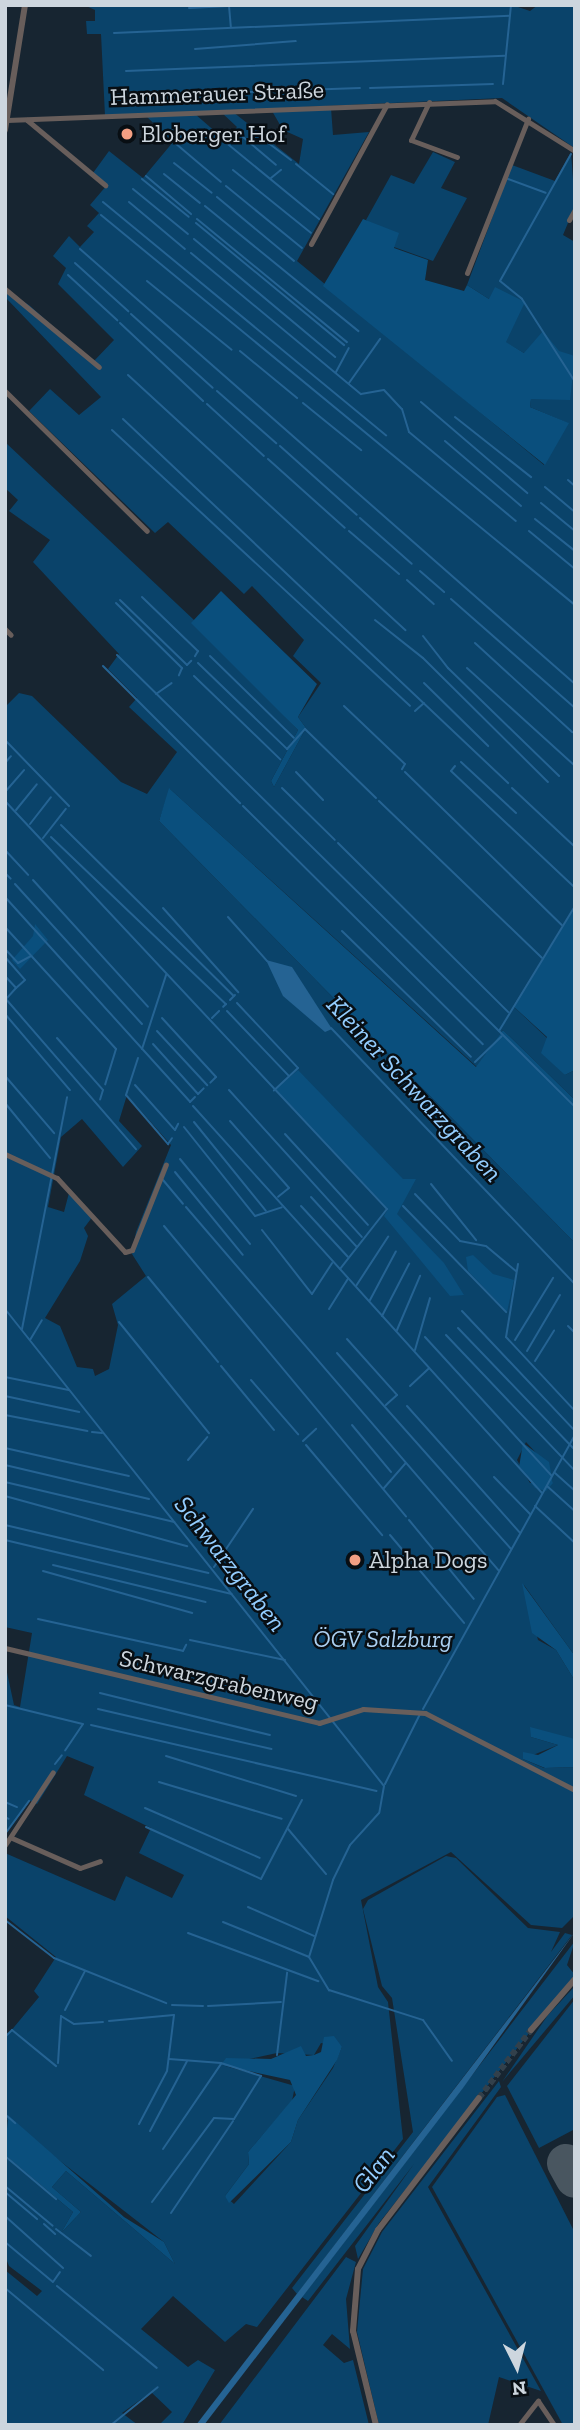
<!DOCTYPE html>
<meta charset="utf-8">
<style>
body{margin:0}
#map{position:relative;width:580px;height:2430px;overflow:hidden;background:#172531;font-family:"Zilla Slab",serif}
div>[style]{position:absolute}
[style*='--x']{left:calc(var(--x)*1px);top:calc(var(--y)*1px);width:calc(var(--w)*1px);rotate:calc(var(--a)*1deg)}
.green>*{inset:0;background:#0a436a}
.forest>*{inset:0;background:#0a4f7d}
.water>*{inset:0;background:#256393}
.stream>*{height:2px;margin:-1px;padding:0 1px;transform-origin:1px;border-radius:1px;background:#256393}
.runway>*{height:38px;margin:-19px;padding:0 19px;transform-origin:19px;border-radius:19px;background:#495660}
.tertiary-tunnel>*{height:6px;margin-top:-3px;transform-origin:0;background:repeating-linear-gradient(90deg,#32404b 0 6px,transparent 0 9px)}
.minor>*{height:5px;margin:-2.5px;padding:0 2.5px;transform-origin:2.5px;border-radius:2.5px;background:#685e5b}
.tertiary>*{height:6px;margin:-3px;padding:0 3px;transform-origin:3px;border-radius:3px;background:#685e5b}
.dots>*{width:19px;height:19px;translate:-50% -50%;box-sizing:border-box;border:4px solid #080e13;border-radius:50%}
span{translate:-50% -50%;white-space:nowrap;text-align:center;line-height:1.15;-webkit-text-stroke:5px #080e13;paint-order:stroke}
.street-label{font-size:24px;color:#cdd6de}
.poi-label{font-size:24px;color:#cdd6de}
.left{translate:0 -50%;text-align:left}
.park-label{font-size:24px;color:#abd0f2;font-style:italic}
.water-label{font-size:26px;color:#93cdff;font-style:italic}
.frame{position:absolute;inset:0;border:7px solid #cdd6de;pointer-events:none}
.north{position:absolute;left:482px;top:2332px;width:70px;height:70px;-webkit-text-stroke:5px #080e13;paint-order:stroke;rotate:174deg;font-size:19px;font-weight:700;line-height:28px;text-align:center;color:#cdd6de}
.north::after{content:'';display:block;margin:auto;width:24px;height:32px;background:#cdd6de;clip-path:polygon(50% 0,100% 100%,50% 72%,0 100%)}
</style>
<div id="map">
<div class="green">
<i style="clip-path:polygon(84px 5px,512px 5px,530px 11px,538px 5px,575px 5px,575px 141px,573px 147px,502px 98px,105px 116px,101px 34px,87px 34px,86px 21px,95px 21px,95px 10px)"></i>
<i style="clip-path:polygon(evenodd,331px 108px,333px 135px,369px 132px,297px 261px,544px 465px,568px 423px,530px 407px,531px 398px,575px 370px,575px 906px,513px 1006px,547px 1038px,565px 1075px,575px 1070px,575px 1100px,503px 1030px,477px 1067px,170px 789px,159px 821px,575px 1243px,575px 1656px,524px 1585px,538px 1640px,556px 1650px,575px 1681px,575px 1739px,531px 1737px,558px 1745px,523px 1759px,544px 1768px,575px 1767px,575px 1915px,562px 1928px,531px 1925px,451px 1852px,361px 1900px,378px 1987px,388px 2002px,403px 2139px,257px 2327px,246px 2324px,225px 2342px,173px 2296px,141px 2329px,188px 2367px,198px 2360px,215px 2370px,182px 2425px,161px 2423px,172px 2412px,151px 2392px,122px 2413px,138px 2425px,5px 2425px,5px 2270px,37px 2296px,42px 2291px,9px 2266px,5px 2256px,5px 2155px,73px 2212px,61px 2233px,81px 2212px,52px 2187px,66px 2171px,175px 2264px,164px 2242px,5px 2118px,5px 2038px,39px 1997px,34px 1991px,56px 1957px,5px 1916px,5px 1853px,115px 1901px,126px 1876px,172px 1898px,184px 1875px,139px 1853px,151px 1828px,84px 1795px,94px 1767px,67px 1756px,37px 1804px,30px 1801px,5px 1835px,5px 1663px,14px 1705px,20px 1707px,32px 1633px,5px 1627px,5px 707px,19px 693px,32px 696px,121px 782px,147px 794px,177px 752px,129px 707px,137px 698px,108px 669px,119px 654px,33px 562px,50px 540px,9px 511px,18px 500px,5px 488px,5px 442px,194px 620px,298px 730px,271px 781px,274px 787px,306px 728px,298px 717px,321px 683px,293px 656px,304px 640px,252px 586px,244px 594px,168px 522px,155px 533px,29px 411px,50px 389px,79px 415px,101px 397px,5px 297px,8px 292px,29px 305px,93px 362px,114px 340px,58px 284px,66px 268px,53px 256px,69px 236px,80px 247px,94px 232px,87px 226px,99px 213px,90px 205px,107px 185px,93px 173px,109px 151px,143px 178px,173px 142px,146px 116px,195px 114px,225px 140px,237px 127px,221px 112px,233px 112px,299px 164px,303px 139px,283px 130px,272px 111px,331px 108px,127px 1095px,171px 1145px,136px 1232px,132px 1254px,146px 1276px,112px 1304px,118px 1325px,109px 1369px,95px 1376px,93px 1369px,77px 1367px,60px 1326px,45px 1318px,80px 1261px,88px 1236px,84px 1228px,93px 1216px,70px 1189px,64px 1212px,48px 1207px,61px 1137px,82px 1119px,123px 1167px,142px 1146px,119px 1121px,127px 1095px,331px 108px,526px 1442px,549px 1467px,553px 1483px,530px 1483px,517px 1460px,526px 1442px,331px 108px,321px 2043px,342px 2047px,333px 2068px,298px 2120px,291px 2142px,234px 2204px,225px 2196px,249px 2164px,248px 2152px,292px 2101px,295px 2086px,222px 2065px,277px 2053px,314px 2055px,321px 2043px)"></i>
<i style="clip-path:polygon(433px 152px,455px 162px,441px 188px,467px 198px,433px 261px,394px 247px,366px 220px,391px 175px,414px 184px)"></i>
<i style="clip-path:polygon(571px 152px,575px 206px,563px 235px,575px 242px,575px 356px,524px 353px,505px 342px,489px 299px,467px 285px,512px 165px,555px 181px)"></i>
<i style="clip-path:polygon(446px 1856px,456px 1858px,528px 1928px,560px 1932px,551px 1952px,565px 1933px,572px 1935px,297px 2294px,292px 2288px,413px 2132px,392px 1998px,382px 1986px,363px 1909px,368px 1900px)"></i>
<i style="clip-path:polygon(575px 1941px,567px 1965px,575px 1975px,379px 2223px,358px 2259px,355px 2246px,414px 2164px,308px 2301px,302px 2297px)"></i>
<i style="clip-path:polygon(575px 1986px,575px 1995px,502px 2082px,548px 2015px)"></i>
<i style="clip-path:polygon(575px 1999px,575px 2129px,539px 2148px,507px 2086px)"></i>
<i style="clip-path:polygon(499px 2081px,501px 2087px,428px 2187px,541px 2391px,499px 2377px,488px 2425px,379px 2425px,357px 2332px,363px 2269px,382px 2232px)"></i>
<i style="clip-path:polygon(505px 2095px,575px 2233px,575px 2425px,563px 2425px,432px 2187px,497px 2097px)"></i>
<i style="clip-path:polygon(346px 2257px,356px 2262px,346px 2299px,350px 2349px,332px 2334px,323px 2345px,344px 2363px,353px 2360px,369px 2425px,219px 2425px)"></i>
</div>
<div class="forest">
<i style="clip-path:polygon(363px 219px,399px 233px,394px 248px,428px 260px,425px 280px,464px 291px,467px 285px,489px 299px,495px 287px,525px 302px,506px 342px,524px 353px,543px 331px,559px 351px,575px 356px,570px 400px,531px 399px,530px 407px,569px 423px,545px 465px,323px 286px)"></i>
<i style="clip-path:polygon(221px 591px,317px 684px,298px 717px,306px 728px,274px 787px,271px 781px,298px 730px,191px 623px)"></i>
<i style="clip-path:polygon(169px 788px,476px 1067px,503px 1030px,575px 1100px,575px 1243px,159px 821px)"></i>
<i style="clip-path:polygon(575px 906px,575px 1070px,565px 1075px,541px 1053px,547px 1037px,513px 1006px)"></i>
<i style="clip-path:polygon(35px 924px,48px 940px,20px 969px,12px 960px,33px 936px)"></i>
<i style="clip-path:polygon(298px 1070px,403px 1179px,416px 1179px,397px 1214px,444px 1263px,464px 1295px,450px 1296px,384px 1216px,388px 1209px,275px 1090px)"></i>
<i style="clip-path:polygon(473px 1255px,493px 1274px,514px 1280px,507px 1312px,468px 1271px,466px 1257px)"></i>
<i style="clip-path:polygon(523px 1443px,549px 1462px,553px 1483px,546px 1491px,535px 1488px,519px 1467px)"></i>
<i style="clip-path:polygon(522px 1583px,575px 1656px,575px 1681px,556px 1650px,532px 1633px)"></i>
<i style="clip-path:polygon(530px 1727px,575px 1739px,575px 1767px,545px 1768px,523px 1759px,523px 1752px,538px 1755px,558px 1745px,531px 1737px)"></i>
<i style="clip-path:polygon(334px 2036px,342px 2047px,337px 2060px,298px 2120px,291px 2142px,229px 2203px,225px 2196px,249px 2164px,248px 2152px,296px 2095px,290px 2080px,221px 2065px,226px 2058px,271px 2059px,301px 2046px,306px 2056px,314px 2055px,321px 2052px,324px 2037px)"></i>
<i style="clip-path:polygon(8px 2115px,124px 2217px,164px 2242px,175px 2264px,66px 2171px,52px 2187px,81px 2212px,61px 2233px,73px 2212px,5px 2155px)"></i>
</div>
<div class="water">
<i style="clip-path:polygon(266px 960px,292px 967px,332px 1029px,325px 1032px,283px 996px)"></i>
<i style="clip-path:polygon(575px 1932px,463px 2088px,204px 2425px,196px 2425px)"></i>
</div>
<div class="stream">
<i style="--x:189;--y:8;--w:40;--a:-2.9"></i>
<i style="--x:229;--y:6;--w:21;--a:85"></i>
<i style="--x:114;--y:33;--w:396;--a:-2.5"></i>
<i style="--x:195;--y:49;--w:101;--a:-4.5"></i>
<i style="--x:126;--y:71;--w:379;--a:-2.3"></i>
<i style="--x:503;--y:84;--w:79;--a:-84.2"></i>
<i style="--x:370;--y:88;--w:123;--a:-1.9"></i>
<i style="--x:218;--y:93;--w:142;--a:-2"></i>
<i style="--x:243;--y:137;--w:43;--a:40.3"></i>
<i style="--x:224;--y:141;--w:123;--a:39.4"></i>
<i style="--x:267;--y:142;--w:30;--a:37"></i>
<i style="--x:175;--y:143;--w:60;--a:40.3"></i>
<i style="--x:571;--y:154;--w:145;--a:119.2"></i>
<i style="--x:500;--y:281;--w:28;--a:39"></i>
<i style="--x:522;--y:299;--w:98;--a:57.4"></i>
<i style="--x:174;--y:163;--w:48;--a:38.3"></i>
<i style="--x:296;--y:164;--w:48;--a:39"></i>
<i style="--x:233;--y:170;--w:100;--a:38.9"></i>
<i style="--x:164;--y:174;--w:46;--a:38.9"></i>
<i style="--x:146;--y:176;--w:59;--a:40.2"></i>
<i style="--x:271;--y:178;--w:13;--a:-39"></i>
<i style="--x:142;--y:179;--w:60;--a:39"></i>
<i style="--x:508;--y:179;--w:40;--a:20.2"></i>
<i style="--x:226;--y:186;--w:98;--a:39.2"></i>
<i style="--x:133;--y:189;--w:71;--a:39.3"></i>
<i style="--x:217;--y:197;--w:100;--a:39.7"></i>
<i style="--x:103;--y:202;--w:367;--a:39.5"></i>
<i style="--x:129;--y:202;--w:73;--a:40"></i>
<i style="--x:205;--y:206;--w:198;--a:39.2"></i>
<i style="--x:101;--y:215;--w:614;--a:39.45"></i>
<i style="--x:197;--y:219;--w:194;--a:39.4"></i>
<i style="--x:196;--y:223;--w:192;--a:39.5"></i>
<i style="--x:194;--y:239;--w:184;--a:39.9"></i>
<i style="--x:80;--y:249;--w:659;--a:41.31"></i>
<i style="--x:191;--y:253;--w:221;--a:39.7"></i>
<i style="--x:361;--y:394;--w:23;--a:-10"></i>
<i style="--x:384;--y:390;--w:26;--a:47"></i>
<i style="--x:402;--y:409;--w:24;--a:73"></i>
<i style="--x:409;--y:432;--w:139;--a:39.8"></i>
<i style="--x:75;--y:263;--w:72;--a:42.2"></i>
<i style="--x:68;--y:275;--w:67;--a:42.6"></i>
<i style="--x:147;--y:281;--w:109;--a:39.1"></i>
<i style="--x:131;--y:314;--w:110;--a:42.1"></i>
<i style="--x:120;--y:323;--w:114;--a:43.2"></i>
<i style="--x:240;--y:351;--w:74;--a:39.5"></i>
<i style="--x:336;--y:372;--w:27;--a:-62"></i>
<i style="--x:128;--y:375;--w:377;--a:42.6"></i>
<i style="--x:349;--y:383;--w:54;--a:-54.8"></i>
<i style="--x:217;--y:391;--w:79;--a:41.4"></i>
<i style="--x:421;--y:402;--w:140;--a:40.6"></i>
<i style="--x:303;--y:403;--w:75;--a:39"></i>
<i style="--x:207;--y:404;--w:77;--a:42.4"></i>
<i style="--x:455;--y:417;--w:97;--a:38.3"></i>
<i style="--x:123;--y:419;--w:530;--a:43.39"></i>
<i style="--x:112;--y:430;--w:406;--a:42.8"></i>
<i style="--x:445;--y:441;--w:100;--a:40.5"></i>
<i style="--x:280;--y:446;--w:103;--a:41.9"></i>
<i style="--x:268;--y:459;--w:103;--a:41.9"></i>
<i style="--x:568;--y:480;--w:9;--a:41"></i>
<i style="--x:545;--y:487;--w:39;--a:40"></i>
<i style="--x:541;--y:503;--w:44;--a:39.5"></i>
<i style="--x:360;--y:518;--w:69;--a:41.5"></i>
<i style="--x:535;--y:519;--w:51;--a:38.7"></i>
<i style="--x:349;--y:531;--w:66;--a:40.7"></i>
<i style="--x:529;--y:531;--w:60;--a:39.6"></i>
<i style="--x:420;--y:571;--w:32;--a:41"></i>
<i style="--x:407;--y:580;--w:36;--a:42"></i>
<i style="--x:142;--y:597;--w:78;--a:44"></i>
<i style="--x:198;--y:651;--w:6;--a:121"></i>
<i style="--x:451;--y:599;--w:165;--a:41.3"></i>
<i style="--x:120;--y:600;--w:93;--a:44.1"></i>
<i style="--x:187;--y:665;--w:6;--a:-45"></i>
<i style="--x:116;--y:603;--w:93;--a:44.6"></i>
<i style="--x:182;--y:668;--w:8;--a:113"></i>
<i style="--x:375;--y:620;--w:61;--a:38.4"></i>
<i style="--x:423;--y:658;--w:176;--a:44.8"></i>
<i style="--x:423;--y:636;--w:41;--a:52"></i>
<i style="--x:448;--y:668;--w:155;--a:44.2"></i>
<i style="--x:475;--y:643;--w:132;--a:42.5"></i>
<i style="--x:117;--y:655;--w:536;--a:44.55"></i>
<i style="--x:210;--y:656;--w:117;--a:44.3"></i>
<i style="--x:198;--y:663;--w:124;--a:44"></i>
<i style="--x:287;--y:749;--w:27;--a:-48"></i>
<i style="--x:305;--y:729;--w:99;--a:44.2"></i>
<i style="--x:103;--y:666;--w:194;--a:45"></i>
<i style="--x:467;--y:668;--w:146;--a:42.2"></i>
<i style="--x:194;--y:676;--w:120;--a:44"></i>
<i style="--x:424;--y:683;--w:90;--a:44.5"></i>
<i style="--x:156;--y:694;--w:19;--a:-35"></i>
<i style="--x:344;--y:706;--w:84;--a:43.6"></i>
<i style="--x:405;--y:764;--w:6;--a:121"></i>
<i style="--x:415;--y:711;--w:12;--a:-42"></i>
<i style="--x:5;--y:740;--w:92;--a:45.9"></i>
<i style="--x:461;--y:762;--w:75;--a:42.8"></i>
<i style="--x:5;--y:763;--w:9;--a:-49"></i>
<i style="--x:455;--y:766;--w:6;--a:129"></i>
<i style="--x:451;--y:771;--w:170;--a:43.3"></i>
<i style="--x:296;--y:772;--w:39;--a:46"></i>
<i style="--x:405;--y:772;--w:219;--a:44.3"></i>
<i style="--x:282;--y:788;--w:74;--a:44.5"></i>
<i style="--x:512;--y:788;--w:86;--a:43.1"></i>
<i style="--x:5;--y:792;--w:29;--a:-49"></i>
<i style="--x:5;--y:801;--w:559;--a:46.89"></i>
<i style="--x:387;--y:1209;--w:76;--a:128.1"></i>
<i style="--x:379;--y:801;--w:226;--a:43.9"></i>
<i style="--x:243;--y:806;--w:338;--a:44.8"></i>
<i style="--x:16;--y:810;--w:33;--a:-51"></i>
<i style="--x:30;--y:824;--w:34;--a:-52"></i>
<i style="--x:61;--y:825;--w:243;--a:44.7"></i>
<i style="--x:51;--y:837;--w:242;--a:43.7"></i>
<i style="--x:226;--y:1004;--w:4;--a:135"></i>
<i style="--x:43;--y:838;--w:37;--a:-52"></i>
<i style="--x:338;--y:843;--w:240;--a:44.8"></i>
<i style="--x:5;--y:850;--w:34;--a:47"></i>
<i style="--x:5;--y:873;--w:8;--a:45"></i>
<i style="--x:33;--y:880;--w:171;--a:47.8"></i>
<i style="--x:15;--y:884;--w:189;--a:47.8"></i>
<i style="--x:5;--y:897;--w:276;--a:47.9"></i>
<i style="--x:190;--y:1102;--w:7;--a:-45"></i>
<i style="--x:575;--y:906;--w:146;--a:121.3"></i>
<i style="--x:499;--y:1031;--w:107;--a:45"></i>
<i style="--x:163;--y:908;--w:113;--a:48.2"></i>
<i style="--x:228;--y:917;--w:59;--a:48.4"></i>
<i style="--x:5;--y:927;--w:165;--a:47.7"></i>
<i style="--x:116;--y:1049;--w:37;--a:107"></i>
<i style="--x:342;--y:931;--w:180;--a:44.3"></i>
<i style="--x:5;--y:949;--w:19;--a:47"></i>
<i style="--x:18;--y:963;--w:15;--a:-28"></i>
<i style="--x:5;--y:957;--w:30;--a:49"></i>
<i style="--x:25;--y:980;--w:12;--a:138"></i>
<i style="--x:5;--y:976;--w:16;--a:47"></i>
<i style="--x:16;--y:988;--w:15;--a:132"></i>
<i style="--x:5;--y:998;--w:200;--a:49.1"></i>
<i style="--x:230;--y:1000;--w:7;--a:-45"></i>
<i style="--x:237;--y:1003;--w:89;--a:46.8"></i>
<i style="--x:298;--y:1068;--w:33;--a:137"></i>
<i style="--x:227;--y:1011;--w:90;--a:46.4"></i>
<i style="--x:5;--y:1014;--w:100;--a:49.5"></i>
<i style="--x:162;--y:1018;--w:80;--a:47.5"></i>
<i style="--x:216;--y:1077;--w:8;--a:135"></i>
<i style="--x:212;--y:1018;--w:10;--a:-45"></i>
<i style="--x:331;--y:1028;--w:354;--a:46.4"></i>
<i style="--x:157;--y:1031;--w:74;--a:47.2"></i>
<i style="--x:57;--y:1038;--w:69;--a:48.5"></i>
<i style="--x:103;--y:1090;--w:10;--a:107"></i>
<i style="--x:153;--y:1044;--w:67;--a:48"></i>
<i style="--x:198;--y:1094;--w:8;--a:-45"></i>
<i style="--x:142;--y:1049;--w:78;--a:-72"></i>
<i style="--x:138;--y:1058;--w:39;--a:108"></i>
<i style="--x:126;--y:1095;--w:65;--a:49.4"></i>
<i style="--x:168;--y:1144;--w:7;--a:-56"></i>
<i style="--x:475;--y:1062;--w:37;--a:-44"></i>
<i style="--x:6;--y:1077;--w:74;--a:49.4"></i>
<i style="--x:135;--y:1085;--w:60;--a:48.4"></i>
<i style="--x:175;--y:1130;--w:7;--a:-63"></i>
<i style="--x:229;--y:1090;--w:198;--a:47.9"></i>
<i style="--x:5;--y:1103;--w:71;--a:50.7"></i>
<i style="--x:193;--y:1106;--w:521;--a:47.96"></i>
<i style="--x:230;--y:1121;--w:89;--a:48.6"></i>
<i style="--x:289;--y:1188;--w:14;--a:141"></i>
<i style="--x:194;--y:1122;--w:114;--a:51"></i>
<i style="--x:184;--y:1127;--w:114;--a:51.4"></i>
<i style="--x:255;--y:1216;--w:28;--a:-18"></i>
<i style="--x:285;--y:1134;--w:123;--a:47.6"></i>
<i style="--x:180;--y:1159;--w:110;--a:50.5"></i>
<i style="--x:175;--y:1172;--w:107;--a:50.7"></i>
<i style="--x:163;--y:1180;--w:31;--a:50"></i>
<i style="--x:431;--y:1184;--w:72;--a:51.2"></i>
<i style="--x:415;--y:1194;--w:65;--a:46.2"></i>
<i style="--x:460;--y:1241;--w:26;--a:11"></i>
<i style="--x:486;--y:1246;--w:39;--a:40"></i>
<i style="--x:311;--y:1197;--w:68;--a:47.4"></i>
<i style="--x:301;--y:1206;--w:69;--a:47.3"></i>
<i style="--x:403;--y:1206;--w:148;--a:45.8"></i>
<i style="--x:186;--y:1207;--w:480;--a:49.3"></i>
<i style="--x:164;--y:1226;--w:378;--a:50.2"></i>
<i style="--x:262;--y:1230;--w:81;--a:52"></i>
<i style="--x:312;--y:1294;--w:37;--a:-57"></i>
<i style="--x:518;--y:1264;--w:74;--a:99.3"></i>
<i style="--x:506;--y:1337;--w:101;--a:47"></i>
<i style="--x:148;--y:1277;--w:110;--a:50.5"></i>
<i style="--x:356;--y:1286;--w:59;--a:-56.9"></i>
<i style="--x:370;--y:1300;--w:55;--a:-62"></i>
<i style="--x:5;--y:1309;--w:609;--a:51.53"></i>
<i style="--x:384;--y:1786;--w:27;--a:100"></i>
<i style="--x:379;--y:1813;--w:43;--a:132.2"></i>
<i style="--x:350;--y:1845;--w:39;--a:116"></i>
<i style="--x:333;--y:1880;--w:81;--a:107.3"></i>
<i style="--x:309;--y:1957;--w:39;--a:59"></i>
<i style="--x:329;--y:1990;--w:99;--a:17.7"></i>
<i style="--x:423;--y:2020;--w:50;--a:54.7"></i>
<i style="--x:329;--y:1309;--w:36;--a:-58"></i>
<i style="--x:462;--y:1311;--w:165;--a:46.7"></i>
<i style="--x:382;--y:1316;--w:59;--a:-62.6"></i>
<i style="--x:119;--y:1322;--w:143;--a:51"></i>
<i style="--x:568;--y:1326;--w:10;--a:45"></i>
<i style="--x:458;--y:1328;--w:169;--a:46.2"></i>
<i style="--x:22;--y:1329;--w:236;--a:-79"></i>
<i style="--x:397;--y:1330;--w:59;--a:-66.9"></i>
<i style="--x:446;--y:1335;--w:187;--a:46.5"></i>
<i style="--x:425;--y:1337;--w:188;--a:47.6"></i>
<i style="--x:347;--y:1339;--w:75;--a:48.2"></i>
<i style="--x:397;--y:1395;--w:15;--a:138"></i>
<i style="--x:30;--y:1340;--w:23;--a:-59"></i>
<i style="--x:515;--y:1340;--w:73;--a:-58.5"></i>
<i style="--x:415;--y:1350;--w:54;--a:-73.9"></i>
<i style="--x:527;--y:1351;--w:65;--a:-59.5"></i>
<i style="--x:337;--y:1353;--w:262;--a:48.4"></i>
<i style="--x:535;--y:1361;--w:36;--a:-58"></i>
<i style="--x:221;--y:1366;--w:83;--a:50.4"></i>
<i style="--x:5;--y:1377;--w:65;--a:11.5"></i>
<i style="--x:251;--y:1380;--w:72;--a:49"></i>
<i style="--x:410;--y:1386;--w:26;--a:-43"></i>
<i style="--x:5;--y:1396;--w:76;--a:12.2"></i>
<i style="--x:407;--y:1406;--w:170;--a:48.3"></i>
<i style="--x:5;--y:1415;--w:84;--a:11"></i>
<i style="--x:352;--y:1425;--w:61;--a:50.3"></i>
<i style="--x:92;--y:1432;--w:10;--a:6"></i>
<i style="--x:303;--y:1441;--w:18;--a:-43"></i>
<i style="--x:306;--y:1445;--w:118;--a:49.8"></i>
<i style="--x:5;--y:1448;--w:127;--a:12.7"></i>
<i style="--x:188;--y:1460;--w:30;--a:-50"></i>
<i style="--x:5;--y:1465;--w:148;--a:13.3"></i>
<i style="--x:555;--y:1473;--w:27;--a:42"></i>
<i style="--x:494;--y:1477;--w:52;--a:45.8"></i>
<i style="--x:5;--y:1482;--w:174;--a:13.3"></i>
<i style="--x:547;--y:1486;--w:38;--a:42"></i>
<i style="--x:384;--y:1488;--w:33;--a:-49"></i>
<i style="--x:5;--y:1496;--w:189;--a:15.4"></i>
<i style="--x:535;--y:1506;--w:54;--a:42.8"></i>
<i style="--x:409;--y:1520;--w:102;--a:50.6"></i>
<i style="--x:5;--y:1525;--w:209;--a:13.3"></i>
<i style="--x:390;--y:1535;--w:115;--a:49.9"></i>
<i style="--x:5;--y:1540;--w:233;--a:13.4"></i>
<i style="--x:53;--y:1565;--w:157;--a:13.6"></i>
<i style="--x:214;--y:1567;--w:70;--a:-56.1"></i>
<i style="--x:43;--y:1571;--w:155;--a:15.7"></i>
<i style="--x:38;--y:1619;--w:148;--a:12.4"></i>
<i style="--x:183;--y:1651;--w:7;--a:-63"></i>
<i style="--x:190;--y:1640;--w:97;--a:11.9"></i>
<i style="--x:100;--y:1693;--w:175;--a:13.9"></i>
<i style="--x:5;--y:1705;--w:80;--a:13.7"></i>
<i style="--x:83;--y:1724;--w:32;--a:124"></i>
<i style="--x:98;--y:1709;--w:178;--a:13"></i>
<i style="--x:423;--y:1709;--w:313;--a:-61"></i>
<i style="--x:91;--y:1725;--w:293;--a:13"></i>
<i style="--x:166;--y:1756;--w:136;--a:17.1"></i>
<i style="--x:55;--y:1764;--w:11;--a:-52"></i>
<i style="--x:159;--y:1782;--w:128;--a:16.7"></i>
<i style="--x:385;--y:1784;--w:78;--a:-63.4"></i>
<i style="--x:5;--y:1802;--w:13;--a:23"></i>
<i style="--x:145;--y:1808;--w:125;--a:23.5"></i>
<i style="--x:5;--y:1817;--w:4;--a:27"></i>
<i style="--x:146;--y:1827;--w:126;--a:24.3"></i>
<i style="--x:261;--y:1879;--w:89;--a:-62.6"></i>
<i style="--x:288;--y:1829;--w:59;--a:49.8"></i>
<i style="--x:5;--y:1834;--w:41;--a:-54"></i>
<i style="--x:248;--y:1907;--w:72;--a:23.7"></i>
<i style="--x:5;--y:1920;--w:62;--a:37.8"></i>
<i style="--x:54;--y:1958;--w:121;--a:21.9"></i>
<i style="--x:223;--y:1922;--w:93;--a:22.1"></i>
<i style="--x:188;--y:1933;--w:139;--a:20.3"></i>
<i style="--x:172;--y:2005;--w:31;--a:2"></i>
<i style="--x:208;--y:2006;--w:73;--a:-3.1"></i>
<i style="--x:65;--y:2010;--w:44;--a:-62.9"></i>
<i style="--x:109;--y:2021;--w:65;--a:-5.3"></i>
<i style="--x:174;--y:2015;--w:56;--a:97.1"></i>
<i style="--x:167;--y:2071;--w:60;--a:117.8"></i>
<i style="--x:5;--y:2037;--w:10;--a:-45"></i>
<i style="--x:12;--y:2030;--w:57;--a:39.3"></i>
<i style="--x:277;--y:2055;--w:83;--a:-83"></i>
<i style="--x:58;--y:2063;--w:47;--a:-86.3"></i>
<i style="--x:61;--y:2016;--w:15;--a:32"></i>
<i style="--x:74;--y:2024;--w:29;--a:-4"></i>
<i style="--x:7;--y:2116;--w:11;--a:41"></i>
<i style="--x:150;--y:2131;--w:79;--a:-62.1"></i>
<i style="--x:163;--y:2149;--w:103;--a:-55.7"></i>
<i style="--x:5;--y:2156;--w:67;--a:40.1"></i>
<i style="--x:5;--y:2186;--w:62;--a:39.8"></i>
<i style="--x:5;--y:2192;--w:42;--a:40.2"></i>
<i style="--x:152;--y:2202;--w:104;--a:-53.6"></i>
<i style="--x:214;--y:2118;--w:20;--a:3"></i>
<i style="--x:234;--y:2119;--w:51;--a:-57.9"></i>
<i style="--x:261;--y:2076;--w:42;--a:-162"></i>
<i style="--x:221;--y:2063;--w:52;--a:-175.6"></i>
<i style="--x:171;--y:2213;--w:111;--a:-56"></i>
<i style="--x:5;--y:2216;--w:78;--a:41.9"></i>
<i style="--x:44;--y:2224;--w:15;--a:42"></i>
<i style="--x:56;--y:2229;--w:44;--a:37.6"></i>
<i style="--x:5;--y:2242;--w:62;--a:39.8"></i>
<i style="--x:53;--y:2282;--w:12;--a:-55"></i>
<i style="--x:57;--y:2286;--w:129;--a:39.4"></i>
<i style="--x:5;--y:2288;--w:128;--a:39.9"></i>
<i style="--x:111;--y:2425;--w:60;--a:-39"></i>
</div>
<div class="runway">
<i style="--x:566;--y:2163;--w:18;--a:61"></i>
</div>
<div class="tertiary-tunnel">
<i style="--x:479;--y:2098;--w:86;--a:-52.6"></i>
</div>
<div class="minor">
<i style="--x:429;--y:102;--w:42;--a:115.3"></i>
<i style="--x:411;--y:140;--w:49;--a:20.3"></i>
<i style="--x:7;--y:120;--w:488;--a:-2.2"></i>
<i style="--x:495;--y:101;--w:94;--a:32"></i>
<i style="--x:27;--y:120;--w:102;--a:39.8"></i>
<i style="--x:569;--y:220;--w:13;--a:-61"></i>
<i style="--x:311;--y:244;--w:159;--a:-61.5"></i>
<i style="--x:467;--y:273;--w:166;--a:-68.4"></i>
<i style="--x:5;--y:289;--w:122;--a:39.7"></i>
<i style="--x:5;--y:391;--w:199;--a:44.6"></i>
<i style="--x:5;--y:629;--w:8;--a:45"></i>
<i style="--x:5;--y:1154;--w:57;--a:24.8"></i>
<i style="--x:57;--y:1178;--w:100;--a:47.4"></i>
<i style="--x:125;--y:1252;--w:7;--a:-16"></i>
<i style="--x:132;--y:1250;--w:92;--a:-68.4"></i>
<i style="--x:5;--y:1648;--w:323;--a:13.4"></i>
<i style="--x:319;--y:1723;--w:46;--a:-17.7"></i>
<i style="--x:363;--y:1709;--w:62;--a:3.7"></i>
<i style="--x:425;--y:1713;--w:169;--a:27.2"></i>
<i style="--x:12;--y:1838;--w:74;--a:23.8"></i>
<i style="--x:80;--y:1868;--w:21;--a:-19"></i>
<i style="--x:5;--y:1845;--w:87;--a:-56.7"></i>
<i style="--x:519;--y:2425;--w:31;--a:-52"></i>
<i style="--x:538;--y:2401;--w:29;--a:56"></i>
</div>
<div class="tertiary">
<i style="--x:5;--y:130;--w:127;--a:-80.9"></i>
<i style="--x:531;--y:2030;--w:67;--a:-49.2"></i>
<i style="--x:376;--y:2425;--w:97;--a:-103.7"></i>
<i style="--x:353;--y:2331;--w:62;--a:-85.4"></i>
<i style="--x:358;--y:2269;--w:44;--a:-62.9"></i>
<i style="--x:378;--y:2230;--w:166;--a:-52.6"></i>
</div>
<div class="dots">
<i style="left:127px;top:134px;background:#f39f83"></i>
<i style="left:355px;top:1560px;background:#f39f83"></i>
</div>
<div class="street-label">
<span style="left:217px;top:93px;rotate:-2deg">Hammerauer Straße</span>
<span style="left:219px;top:1680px;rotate:13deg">Schwarzgrabenweg</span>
</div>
<div class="poi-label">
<span class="left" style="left:141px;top:134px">Bloberger Hof</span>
<span class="left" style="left:369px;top:1560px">Alpha Dogs</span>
</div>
<div class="park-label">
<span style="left:383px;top:1639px">ÖGV Salzburg</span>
</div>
<div class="water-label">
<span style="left:414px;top:1089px;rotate:47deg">Kleiner Schwarzgraben</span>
<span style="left:230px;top:1564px;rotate:52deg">Schwarzgraben</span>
<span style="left:374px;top:2170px;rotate:-52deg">Glan</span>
</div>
<div class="frame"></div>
<div class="north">N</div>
</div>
